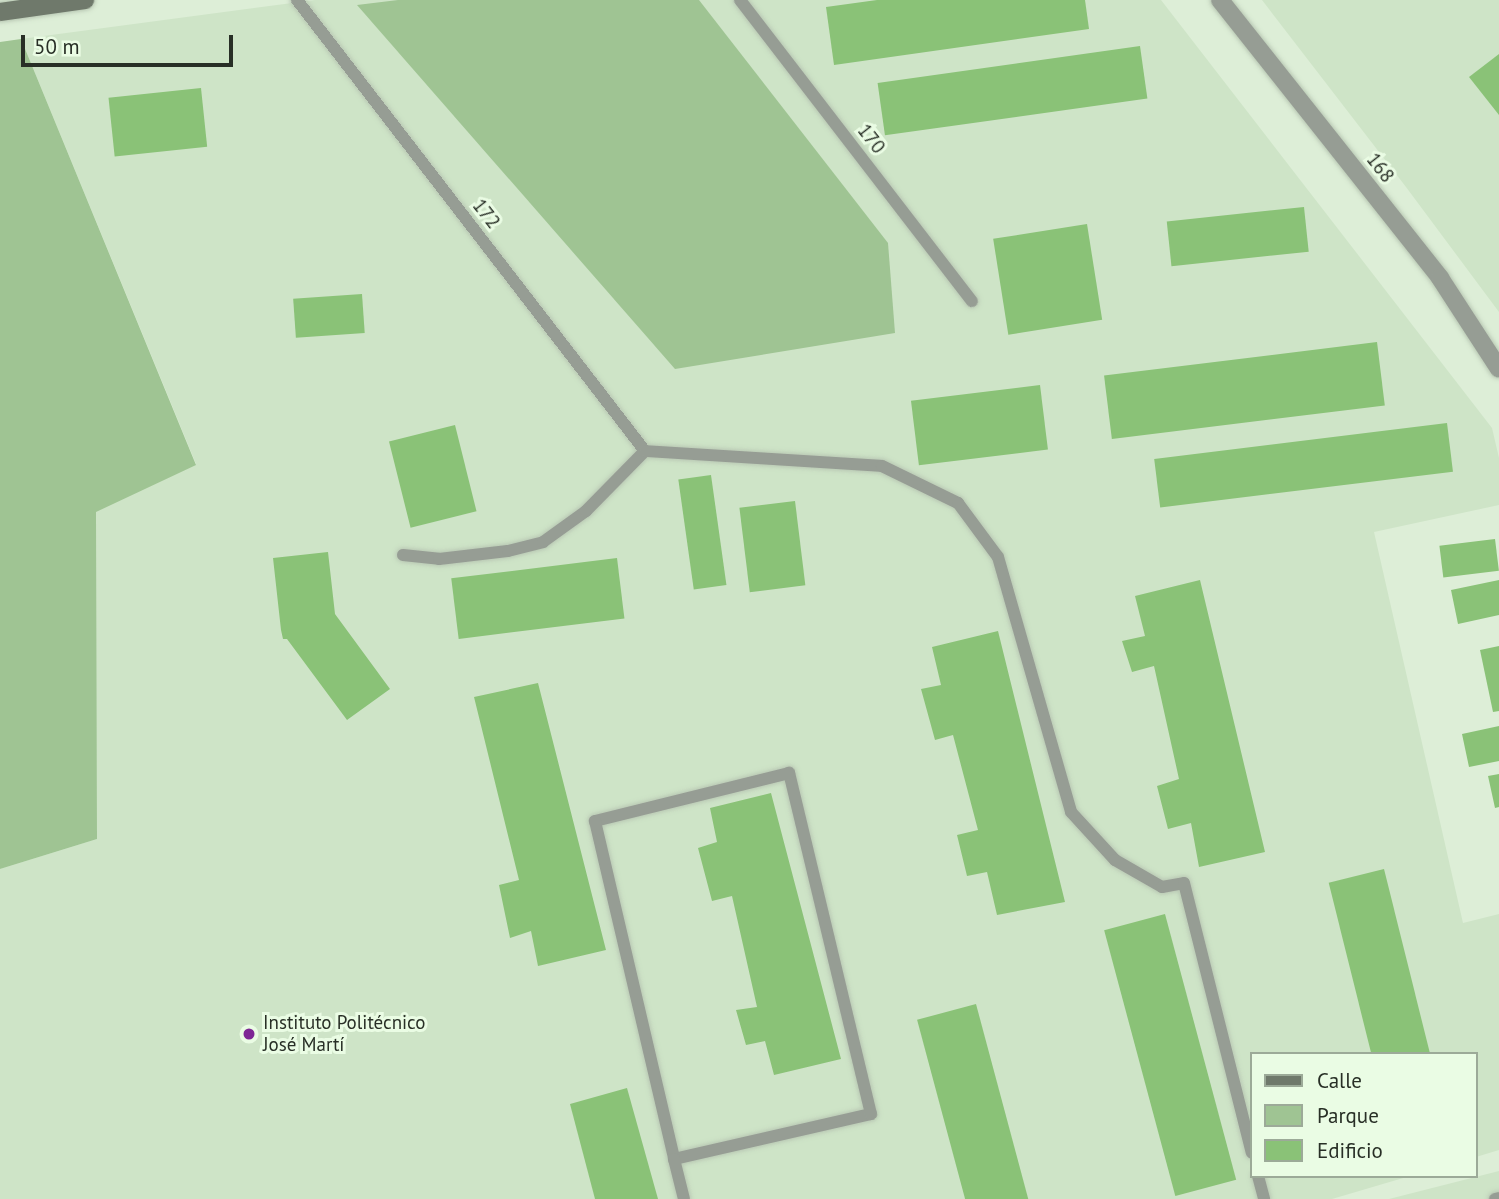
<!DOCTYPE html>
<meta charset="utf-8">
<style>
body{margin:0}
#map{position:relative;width:1499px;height:1199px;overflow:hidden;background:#ddeed7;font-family:"PT Sans",sans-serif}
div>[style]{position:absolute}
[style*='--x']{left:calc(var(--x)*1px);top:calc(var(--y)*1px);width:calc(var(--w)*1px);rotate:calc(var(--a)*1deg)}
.built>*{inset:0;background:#cee4c7}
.green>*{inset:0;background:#9fc493}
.building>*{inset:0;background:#8ac277;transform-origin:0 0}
.roads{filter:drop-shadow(0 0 2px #b9c8b4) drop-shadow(0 0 2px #b9c8b4)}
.lane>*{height:12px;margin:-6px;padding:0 6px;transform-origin:6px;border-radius:6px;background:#969d94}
.street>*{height:18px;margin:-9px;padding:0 9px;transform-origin:9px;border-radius:9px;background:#969d94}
.secondary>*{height:18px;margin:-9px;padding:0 9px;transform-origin:9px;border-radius:9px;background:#6f796b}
.dots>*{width:19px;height:19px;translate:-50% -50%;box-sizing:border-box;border:4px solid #eafce4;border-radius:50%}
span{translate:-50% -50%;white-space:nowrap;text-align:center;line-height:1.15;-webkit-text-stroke:6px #eafce4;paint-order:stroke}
.street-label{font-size:19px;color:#282f26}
.poi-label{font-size:19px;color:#282f26}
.left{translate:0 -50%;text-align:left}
.legend{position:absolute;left:1250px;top:1052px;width:228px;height:126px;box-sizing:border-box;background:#eafce4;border:2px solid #9caa98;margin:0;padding:9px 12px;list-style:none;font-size:21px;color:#282f26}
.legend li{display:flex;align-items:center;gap:14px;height:35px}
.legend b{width:35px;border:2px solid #9caa98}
.scale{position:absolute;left:21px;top:35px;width:212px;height:32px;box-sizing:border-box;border:4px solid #282f26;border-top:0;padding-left:9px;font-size:21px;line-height:24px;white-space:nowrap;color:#282f26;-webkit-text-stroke:5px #eafce4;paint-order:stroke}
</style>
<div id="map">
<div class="built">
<i style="clip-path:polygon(315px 0,1161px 0,1492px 428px,1499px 458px,1499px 505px,1374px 532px,1463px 923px,1499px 914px,1499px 1150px,1476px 1157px,1476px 1054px,1252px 1054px,1252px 1176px,1410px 1176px,1332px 1199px,0 1199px,0 869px,97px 839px,94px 508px,196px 464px,21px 39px)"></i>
<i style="clip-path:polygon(1262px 0,1499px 0,1499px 312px,1406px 187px)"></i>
<i style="clip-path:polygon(1499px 1171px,1499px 1199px,1389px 1199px)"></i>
</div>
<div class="green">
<i style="clip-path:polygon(398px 0,699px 0,888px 243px,895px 333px,675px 369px,357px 5px)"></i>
<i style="clip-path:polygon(21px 39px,196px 465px,96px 512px,97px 839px,0 869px,0 42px)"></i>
</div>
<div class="building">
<i style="clip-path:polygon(877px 0,1085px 0,1089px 29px,834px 65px,826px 7px)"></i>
<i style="left:1140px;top:46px;width:53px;height:265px;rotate:82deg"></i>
<i style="clip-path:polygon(1499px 54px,1499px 115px,1469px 77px)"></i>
<i style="left:201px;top:88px;width:59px;height:93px;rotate:84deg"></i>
<i style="left:1304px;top:207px;width:45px;height:138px;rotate:84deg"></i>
<i style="left:1087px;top:224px;width:97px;height:95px;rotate:81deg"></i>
<i style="left:362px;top:294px;width:39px;height:69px;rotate:86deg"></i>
<i style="left:1377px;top:342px;width:64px;height:275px;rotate:83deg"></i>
<i style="left:1040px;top:385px;width:65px;height:130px;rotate:83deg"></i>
<i style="left:1447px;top:423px;width:49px;height:295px;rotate:83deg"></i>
<i style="left:455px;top:425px;width:89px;height:68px;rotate:76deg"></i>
<i style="left:711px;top:475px;width:111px;height:33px;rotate:82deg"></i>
<i style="left:795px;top:501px;width:85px;height:56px;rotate:83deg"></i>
<i style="left:1495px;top:539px;width:32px;height:56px;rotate:83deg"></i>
<i style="clip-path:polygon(328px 552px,335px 614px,390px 689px,347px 720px,287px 639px,283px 639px,281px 630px,273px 558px)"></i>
<i style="left:617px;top:558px;width:61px;height:167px;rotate:83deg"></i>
<i style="clip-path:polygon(1200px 580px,1265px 852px,1199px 867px,1191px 823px,1168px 829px,1157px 786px,1179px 779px,1154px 666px,1132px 672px,1122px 641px,1145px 636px,1135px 596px)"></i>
<i style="clip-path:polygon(1499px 580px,1499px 615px,1458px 624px,1451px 590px)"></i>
<i style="clip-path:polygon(998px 631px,1065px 902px,997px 915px,987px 872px,967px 876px,957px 835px,978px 830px,953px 735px,935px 740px,921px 689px,941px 685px,932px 647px)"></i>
<i style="clip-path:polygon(1499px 646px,1499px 711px,1493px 712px,1480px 650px)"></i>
<i style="clip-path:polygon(538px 683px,606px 950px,538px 966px,531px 931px,510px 938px,499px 885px,519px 880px,474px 697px)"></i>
<i style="clip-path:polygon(1499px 726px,1499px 761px,1469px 767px,1462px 734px)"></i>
<i style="clip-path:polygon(1499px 774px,1499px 807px,1495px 808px,1488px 776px)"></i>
<i style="clip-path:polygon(771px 793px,841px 1059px,774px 1075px,765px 1041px,746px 1045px,736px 1010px,757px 1007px,732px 896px,712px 901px,698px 848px,717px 842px,710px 808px)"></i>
<i style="left:1384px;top:869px;width:191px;height:57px;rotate:76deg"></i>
<i style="left:1165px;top:914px;width:275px;height:63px;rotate:75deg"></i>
<i style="left:976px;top:1004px;width:202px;height:61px;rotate:75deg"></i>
<i style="clip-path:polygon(627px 1088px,658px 1199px,595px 1199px,570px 1104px)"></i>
</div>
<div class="roads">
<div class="lane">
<i style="--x:297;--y:0;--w:570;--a:52.35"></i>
<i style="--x:740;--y:0;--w:380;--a:52.4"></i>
<i style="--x:403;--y:555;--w:36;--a:6"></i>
<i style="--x:439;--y:559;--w:69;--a:-6.6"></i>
<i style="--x:508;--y:551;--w:36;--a:-14"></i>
<i style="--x:543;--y:542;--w:53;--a:-35.8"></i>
<i style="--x:586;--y:511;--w:84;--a:-45.5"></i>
<i style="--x:645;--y:451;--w:237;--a:3.6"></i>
<i style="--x:882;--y:466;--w:85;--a:26"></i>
<i style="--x:958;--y:503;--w:67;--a:53.5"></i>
<i style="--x:998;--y:557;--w:265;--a:74"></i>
<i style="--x:1071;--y:812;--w:65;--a:47.5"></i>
<i style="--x:1115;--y:860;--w:54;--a:29.9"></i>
<i style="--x:1162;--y:887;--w:22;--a:-10"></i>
<i style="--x:1184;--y:883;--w:278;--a:75.9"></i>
<i style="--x:674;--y:1159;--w:202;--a:-12.9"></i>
<i style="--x:871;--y:1114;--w:351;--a:-103.5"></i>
<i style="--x:789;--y:773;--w:200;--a:166.1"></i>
<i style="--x:595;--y:821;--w:347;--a:76.8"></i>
<i style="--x:674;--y:1159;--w:41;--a:76"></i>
<i style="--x:1258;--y:1176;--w:24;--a:75"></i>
<i style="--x:1495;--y:1199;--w:4;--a:-14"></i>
</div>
<div class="street">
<i style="--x:1220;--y:0;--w:355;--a:51.6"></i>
<i style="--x:1440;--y:278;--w:108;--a:57"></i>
</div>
<div class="secondary">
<i style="--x:0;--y:12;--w:86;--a:-8"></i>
</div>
</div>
<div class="dots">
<i style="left:249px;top:1034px;background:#7e2795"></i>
</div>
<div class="street-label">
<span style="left:871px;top:139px;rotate:52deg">170</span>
<span style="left:1380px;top:168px;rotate:52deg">168</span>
<span style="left:486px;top:214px;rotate:52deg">172</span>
</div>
<div class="poi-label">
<span class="left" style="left:263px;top:1034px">Instituto Politécnico<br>José Martí</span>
</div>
<ul class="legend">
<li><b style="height:9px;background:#6f796b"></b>Calle</li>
<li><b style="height:19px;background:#9fc493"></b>Parque</li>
<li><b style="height:19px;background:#8ac277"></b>Edificio</li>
</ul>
<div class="scale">50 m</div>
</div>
